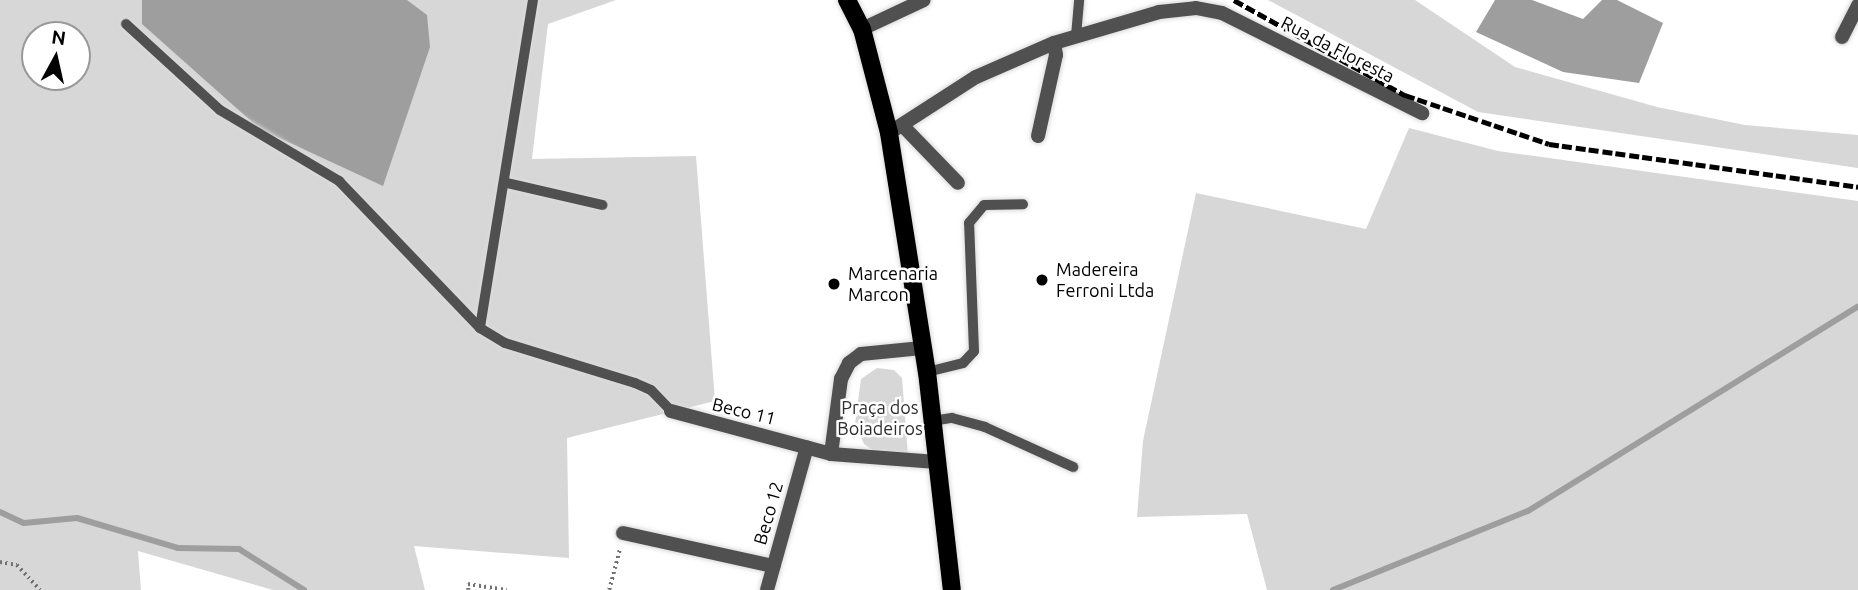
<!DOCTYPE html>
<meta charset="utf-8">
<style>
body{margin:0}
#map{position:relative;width:1858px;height:590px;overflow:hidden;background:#fff;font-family:Ubuntu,sans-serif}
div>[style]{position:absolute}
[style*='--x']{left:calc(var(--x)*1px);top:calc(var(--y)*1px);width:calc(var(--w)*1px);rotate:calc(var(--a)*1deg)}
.green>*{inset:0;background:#d7d7d7}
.water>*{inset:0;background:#9e9e9e}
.stream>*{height:6px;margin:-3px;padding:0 3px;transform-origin:3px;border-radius:3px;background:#9e9e9e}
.path>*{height:3.5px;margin-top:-1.75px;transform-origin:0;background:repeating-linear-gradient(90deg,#727272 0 2px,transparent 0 5.5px)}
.roads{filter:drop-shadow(0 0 2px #dbdbdb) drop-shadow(0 0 2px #dbdbdb)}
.lane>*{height:10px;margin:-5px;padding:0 5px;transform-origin:5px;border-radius:5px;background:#505050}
.street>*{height:14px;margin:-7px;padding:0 7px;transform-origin:7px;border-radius:7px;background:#505050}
.primary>*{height:18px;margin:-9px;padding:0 9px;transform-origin:9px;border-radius:9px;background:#000}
.rail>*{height:5px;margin-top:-2.5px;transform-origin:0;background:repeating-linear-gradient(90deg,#000 0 10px,transparent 0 13.5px)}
.dots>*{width:19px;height:19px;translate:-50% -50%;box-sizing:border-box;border:4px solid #fff;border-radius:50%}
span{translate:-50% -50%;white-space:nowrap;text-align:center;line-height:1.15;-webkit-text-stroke:5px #fff;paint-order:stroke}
.street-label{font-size:18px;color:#000}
.poi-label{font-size:18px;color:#000}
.left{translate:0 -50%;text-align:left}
.park-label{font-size:18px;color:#2e2e2e}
.north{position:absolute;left:21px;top:21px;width:70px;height:70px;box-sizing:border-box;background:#fff;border:2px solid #999;border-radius:50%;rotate:8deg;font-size:19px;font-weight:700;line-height:28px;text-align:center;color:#000}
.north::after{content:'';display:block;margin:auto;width:24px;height:32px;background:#000;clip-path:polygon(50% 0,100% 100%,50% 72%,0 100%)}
</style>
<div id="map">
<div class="green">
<i style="clip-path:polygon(evenodd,0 0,616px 0,548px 24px,532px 159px,696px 156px,715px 401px,567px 438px,569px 558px,414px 546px,425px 590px,273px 590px,138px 551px,141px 590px,0 590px,0 0,35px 35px,77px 35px,77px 77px,35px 77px,35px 35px)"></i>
<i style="clip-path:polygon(1268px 0,1415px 0,1515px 67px,1657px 107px,1745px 125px,1858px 135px,1858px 168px,1478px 112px)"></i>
<i style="clip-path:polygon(1409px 128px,1498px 151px,1858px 201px,1858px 590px,1267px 590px,1247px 514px,1137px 517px,1143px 441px,1196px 193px,1366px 229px)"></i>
<i style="clip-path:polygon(877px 368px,894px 370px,902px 378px,908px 456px,874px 451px,864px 444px,855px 424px,861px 379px)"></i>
</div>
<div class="water">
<i style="clip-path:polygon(407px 0,427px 15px,430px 47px,383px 186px,260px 129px,142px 24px,142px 0)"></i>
<i style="clip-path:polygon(1495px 0,1532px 0,1583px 19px,1602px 0,1617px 0,1663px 23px,1639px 83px,1563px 72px,1476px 32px)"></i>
</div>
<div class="stream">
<i style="--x:0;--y:512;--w:26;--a:25"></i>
<i style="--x:24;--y:523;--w:53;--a:-5.4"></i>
<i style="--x:77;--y:518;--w:105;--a:16.5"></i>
<i style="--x:178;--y:548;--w:61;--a:0.9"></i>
<i style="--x:239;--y:549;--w:77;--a:32.2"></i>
<i style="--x:1333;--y:590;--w:210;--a:-22.1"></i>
<i style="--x:1528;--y:511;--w:388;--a:-31.8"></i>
</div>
<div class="path">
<i style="--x:0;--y:562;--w:17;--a:10"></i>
<i style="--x:17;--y:565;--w:34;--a:47"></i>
<i style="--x:468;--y:590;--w:6;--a:-90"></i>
<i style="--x:468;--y:584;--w:39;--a:9"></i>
<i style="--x:609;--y:590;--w:43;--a:-75.3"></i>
</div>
<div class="roads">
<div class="lane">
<i style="--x:533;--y:0;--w:332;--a:99.2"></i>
<i style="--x:480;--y:328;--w:29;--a:31"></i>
<i style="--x:505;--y:343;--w:136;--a:17.1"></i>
<i style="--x:635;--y:383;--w:17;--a:24"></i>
<i style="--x:651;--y:390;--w:29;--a:46"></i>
<i style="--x:126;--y:24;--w:127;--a:42.5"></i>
<i style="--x:220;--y:110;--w:139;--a:30.8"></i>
<i style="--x:339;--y:181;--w:204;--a:46.2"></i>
<i style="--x:1076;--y:36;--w:36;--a:-85"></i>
<i style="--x:507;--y:183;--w:98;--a:13"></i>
<i style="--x:927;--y:372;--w:37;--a:-14"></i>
<i style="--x:963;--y:363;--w:16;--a:-47"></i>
<i style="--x:974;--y:351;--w:128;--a:-92.2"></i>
<i style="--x:969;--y:223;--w:23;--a:-50"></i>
<i style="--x:984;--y:205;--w:39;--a:-1"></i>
<i style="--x:932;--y:421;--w:20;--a:-9"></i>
<i style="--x:952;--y:418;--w:34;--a:15"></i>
<i style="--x:985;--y:427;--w:97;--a:24.4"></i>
</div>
<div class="street">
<i style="--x:862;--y:29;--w:68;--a:-25.1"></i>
<i style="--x:1842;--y:37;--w:36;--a:-63"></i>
<i style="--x:903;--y:126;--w:79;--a:46"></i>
<i style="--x:889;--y:133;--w:103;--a:-32.8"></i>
<i style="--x:976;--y:77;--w:85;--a:-23.6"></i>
<i style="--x:1054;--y:43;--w:109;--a:-16.4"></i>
<i style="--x:1159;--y:12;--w:37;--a:-6"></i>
<i style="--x:1196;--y:8;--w:26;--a:11"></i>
<i style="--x:1222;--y:13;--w:224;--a:26.6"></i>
<i style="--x:1038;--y:136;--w:83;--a:-77.5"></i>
<i style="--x:1056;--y:55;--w:12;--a:-99"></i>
<i style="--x:671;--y:411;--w:166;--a:15"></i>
<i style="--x:831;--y:454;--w:106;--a:4.3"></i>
<i style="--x:831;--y:454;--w:76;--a:-82.4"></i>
<i style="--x:841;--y:379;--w:18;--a:-63"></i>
<i style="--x:849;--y:363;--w:15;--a:-37"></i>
<i style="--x:861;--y:354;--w:61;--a:-5.6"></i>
<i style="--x:623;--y:533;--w:154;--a:12.4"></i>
<i style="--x:767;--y:590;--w:148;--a:-74.4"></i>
</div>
<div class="primary">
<i style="--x:847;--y:0;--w:33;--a:63"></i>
<i style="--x:862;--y:29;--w:107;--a:75.4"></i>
<i style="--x:889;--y:133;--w:242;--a:81"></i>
<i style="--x:927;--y:372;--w:219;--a:83.5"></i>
</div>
</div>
<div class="rail">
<i style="--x:1234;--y:0;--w:196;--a:29.1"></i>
<i style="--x:1405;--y:95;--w:152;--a:18.8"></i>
<i style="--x:1549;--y:144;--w:312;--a:7.9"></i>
</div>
<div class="dots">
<i style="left:1042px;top:280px;background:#000"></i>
<i style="left:834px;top:284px;background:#000"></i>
</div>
<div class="street-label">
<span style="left:1338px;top:49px;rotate:27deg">Rua da Floresta</span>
<span style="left:744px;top:411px;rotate:14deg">Beco 11</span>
<span style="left:768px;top:513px;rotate:-74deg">Beco 12</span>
</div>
<div class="poi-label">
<span class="left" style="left:1056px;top:280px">Madereira<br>Ferroni Ltda</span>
<span class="left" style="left:848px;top:284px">Marcenaria<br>Marcon</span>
</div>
<div class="park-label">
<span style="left:880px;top:418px">Praça dos<br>Boiadeiros</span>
</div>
<div class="north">N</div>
</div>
